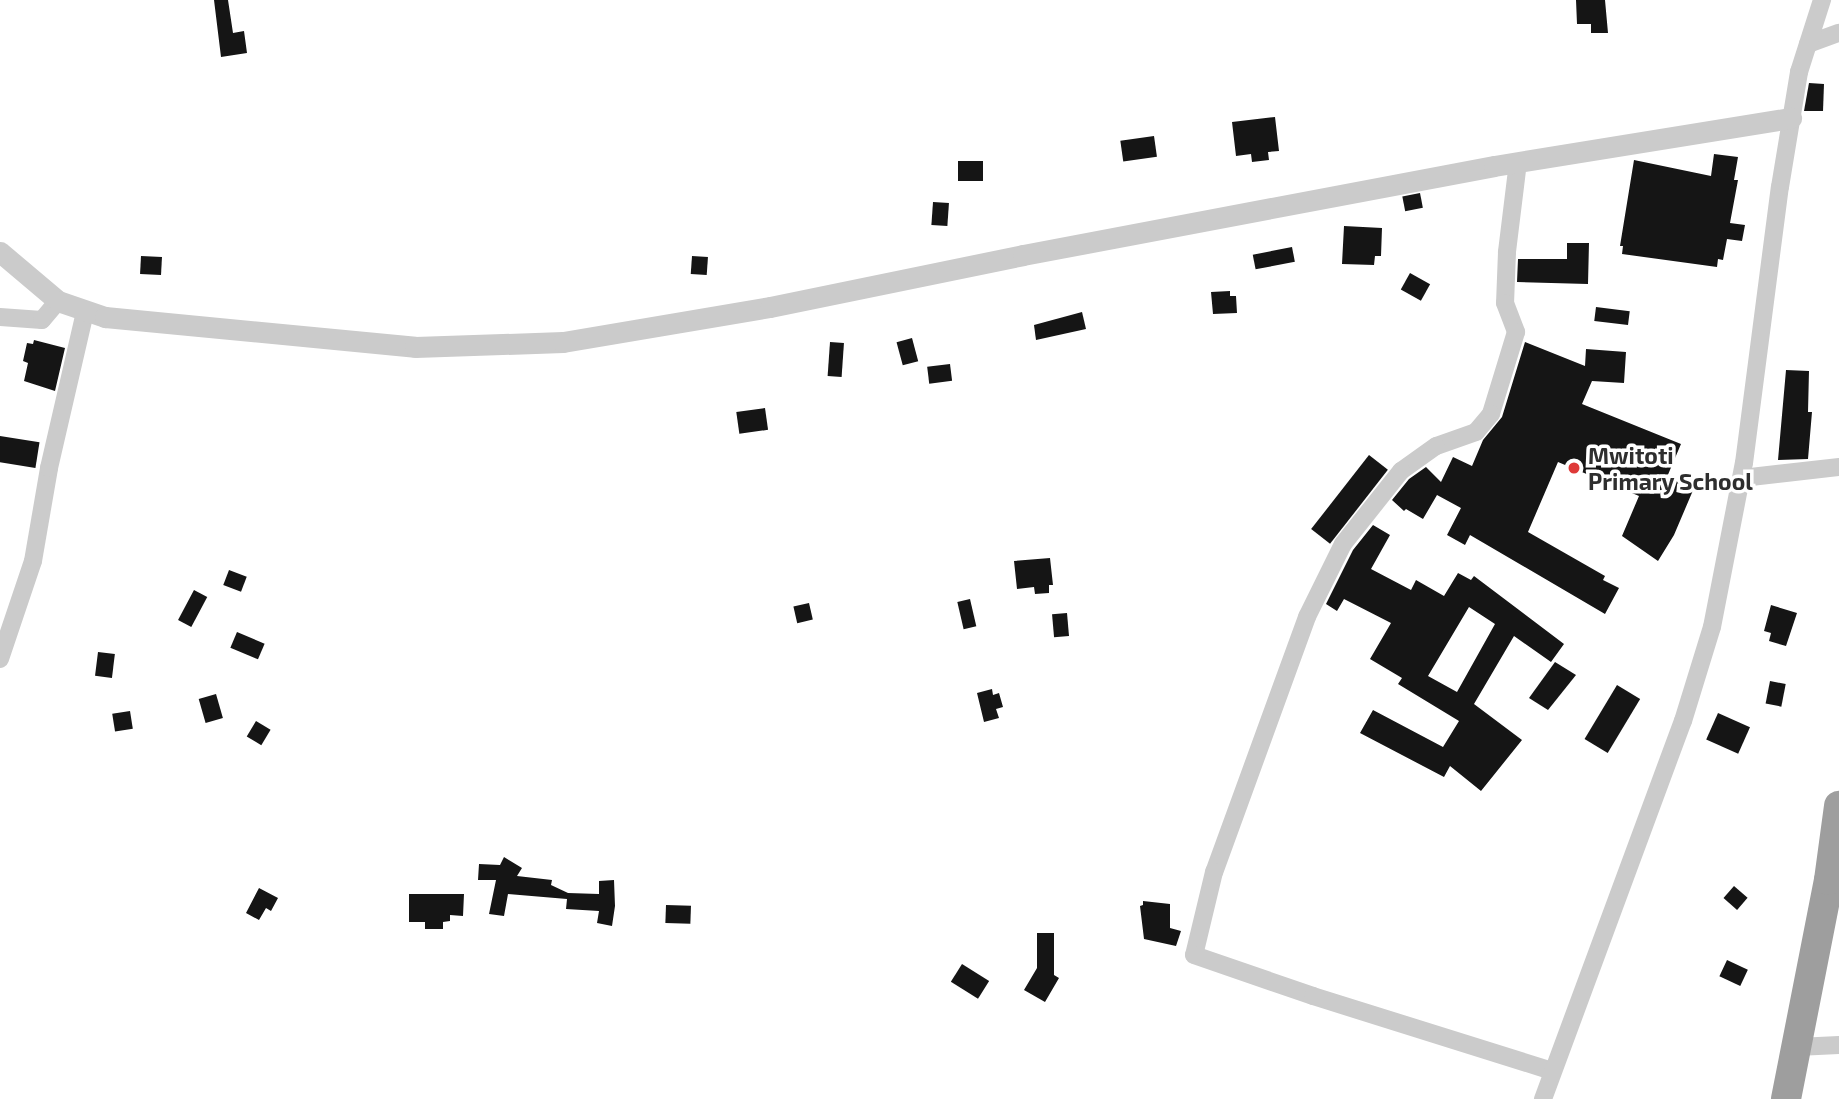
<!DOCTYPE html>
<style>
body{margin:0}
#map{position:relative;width:1839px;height:1099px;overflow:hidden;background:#fff;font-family:"Exo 2",sans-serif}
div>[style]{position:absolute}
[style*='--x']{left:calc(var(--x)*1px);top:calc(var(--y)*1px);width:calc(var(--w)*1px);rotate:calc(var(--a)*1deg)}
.building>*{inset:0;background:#151515;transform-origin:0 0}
.minor>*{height:18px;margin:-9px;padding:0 9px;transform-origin:9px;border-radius:9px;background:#cbcbcb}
.tertiary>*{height:21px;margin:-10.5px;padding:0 10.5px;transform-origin:10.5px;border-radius:10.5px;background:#cbcbcb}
.trunk>*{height:30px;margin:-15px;padding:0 15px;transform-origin:15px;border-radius:15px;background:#9e9e9e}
.dots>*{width:19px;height:19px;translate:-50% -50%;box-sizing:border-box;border:4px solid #fff;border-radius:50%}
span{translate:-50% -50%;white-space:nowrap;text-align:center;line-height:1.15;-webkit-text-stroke:7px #fff;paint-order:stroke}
.poi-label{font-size:23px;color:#2e2e2e;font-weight:700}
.left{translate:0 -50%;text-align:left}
</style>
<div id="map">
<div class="building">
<i style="clip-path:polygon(214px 0,228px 0,233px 33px,244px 31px,247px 53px,221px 57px)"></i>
<i style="clip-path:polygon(1576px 0,1605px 0,1608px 33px,1591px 33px,1591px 24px,1577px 24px)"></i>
<i style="clip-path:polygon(1809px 83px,1824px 84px,1823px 111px,1804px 111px)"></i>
<i style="clip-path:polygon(1275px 117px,1279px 151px,1268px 152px,1269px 160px,1252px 162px,1251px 154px,1236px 156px,1232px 122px)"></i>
<i style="left:1154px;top:136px;width:21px;height:34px;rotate:82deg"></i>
<i style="clip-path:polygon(1714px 154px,1738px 157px,1734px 180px,1738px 180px,1730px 223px,1745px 225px,1742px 241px,1727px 239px,1723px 260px,1718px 259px,1717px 267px,1622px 254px,1623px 246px,1620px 246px,1634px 160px,1711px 176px)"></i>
<i style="left:958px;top:161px;width:25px;height:20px"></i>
<i style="left:1420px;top:193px;width:15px;height:18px;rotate:79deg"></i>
<i style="left:933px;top:202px;width:16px;height:23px;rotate:4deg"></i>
<i style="clip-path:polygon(1344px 226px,1382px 228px,1381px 256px,1375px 256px,1374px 265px,1342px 264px)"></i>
<i style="clip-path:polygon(1567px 243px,1589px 243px,1588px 284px,1517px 282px,1518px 259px,1567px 259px)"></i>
<i style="left:1292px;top:247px;width:15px;height:40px;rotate:79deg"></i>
<i style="left:141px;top:256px;width:21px;height:18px;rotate:3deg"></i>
<i style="left:692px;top:256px;width:16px;height:18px;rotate:4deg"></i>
<i style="left:1410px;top:273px;width:23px;height:19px;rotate:29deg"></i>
<i style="clip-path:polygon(1230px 291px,1230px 296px,1236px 296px,1237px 313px,1213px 314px,1211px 292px)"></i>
<i style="left:1596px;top:307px;width:34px;height:14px;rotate:7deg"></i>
<i style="clip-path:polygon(1082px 312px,1086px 329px,1036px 340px,1034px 325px)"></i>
<i style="left:912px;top:338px;width:24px;height:16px;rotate:75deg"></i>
<i style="clip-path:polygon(34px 340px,65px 348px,55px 391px,24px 381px,28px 363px,23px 361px,27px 343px,33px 344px)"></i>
<i style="left:830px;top:342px;width:14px;height:34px;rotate:4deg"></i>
<i style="clip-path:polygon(1525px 342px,1585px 366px,1586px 349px,1626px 352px,1624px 383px,1592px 381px,1582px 404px,1681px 444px,1667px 477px,1694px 488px,1674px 535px,1658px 561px,1622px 536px,1639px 496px,1558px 462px,1528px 532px,1605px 576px,1603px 580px,1619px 588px,1605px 614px,1470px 535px,1465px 545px,1447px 535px,1461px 508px,1437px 495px,1423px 519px,1406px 509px,1404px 511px,1392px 500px,1409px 479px,1426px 467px,1441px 482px,1453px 457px,1472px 466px,1483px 440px,1502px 417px)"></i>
<i style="left:950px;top:364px;width:17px;height:23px;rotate:83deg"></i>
<i style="clip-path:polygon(1786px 370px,1809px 371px,1808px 412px,1812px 412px,1808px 459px,1778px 460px)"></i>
<i style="left:765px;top:408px;width:22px;height:29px;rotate:82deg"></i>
<i style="left:0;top:436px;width:40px;height:26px;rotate:9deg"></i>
<i style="left:1369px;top:455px;width:24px;height:94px;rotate:38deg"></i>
<i style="clip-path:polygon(evenodd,1373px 525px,1390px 535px,1371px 569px,1411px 590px,1416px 580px,1444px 596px,1458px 573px,1471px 580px,1474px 576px,1564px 644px,1551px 662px,1514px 636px,1474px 704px,1522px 740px,1481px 791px,1450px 766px,1444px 777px,1360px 733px,1373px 710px,1443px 747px,1459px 721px,1398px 684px,1402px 678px,1370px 659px,1391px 623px,1344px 599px,1337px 611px,1326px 604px,1353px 550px,1373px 525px,1469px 607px,1495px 624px,1457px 692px,1428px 676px,1469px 607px)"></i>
<i style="clip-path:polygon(1050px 558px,1053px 585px,1049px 585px,1049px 593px,1035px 594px,1034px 587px,1017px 589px,1014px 561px)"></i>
<i style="left:229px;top:570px;width:19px;height:16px;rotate:21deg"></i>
<i style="left:194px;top:590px;width:15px;height:34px;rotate:28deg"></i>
<i style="left:970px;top:599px;width:28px;height:13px;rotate:77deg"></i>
<i style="left:809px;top:603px;width:17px;height:16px;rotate:77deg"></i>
<i style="clip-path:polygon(1771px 605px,1797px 613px,1786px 646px,1769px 641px,1771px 633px,1764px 631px)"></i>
<i style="left:1067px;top:613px;width:23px;height:15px;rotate:85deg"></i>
<i style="left:237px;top:632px;width:30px;height:17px;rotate:23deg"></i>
<i style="left:98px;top:652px;width:17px;height:24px;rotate:7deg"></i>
<i style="clip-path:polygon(1555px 662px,1576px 675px,1548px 710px,1529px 698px)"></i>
<i style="left:1770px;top:681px;width:16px;height:23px;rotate:11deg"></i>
<i style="left:1617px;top:685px;width:27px;height:63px;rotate:31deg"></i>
<i style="clip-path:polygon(992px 689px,993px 695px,999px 693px,1003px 707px,996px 709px,999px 718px,984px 722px,977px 693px)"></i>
<i style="left:216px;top:694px;width:25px;height:18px;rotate:74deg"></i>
<i style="left:130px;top:711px;width:18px;height:18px;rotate:81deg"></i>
<i style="left:1718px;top:713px;width:35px;height:29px;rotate:24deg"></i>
<i style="left:256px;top:721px;width:17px;height:18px;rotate:31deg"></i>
<i style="clip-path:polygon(504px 857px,522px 868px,517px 876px,552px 880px,551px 885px,568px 893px,599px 894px,599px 881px,614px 880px,615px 906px,612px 926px,597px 923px,599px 911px,566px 909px,567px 899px,508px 894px,504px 916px,489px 914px,496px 880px,478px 880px,479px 864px,500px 865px)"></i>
<i style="left:1734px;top:886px;width:18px;height:16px;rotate:41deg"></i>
<i style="clip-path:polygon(259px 888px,278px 898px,271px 911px,266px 908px,259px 920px,246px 913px)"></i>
<i style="clip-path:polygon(409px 894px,464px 894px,463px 916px,450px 915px,450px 921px,443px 922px,443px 929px,425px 929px,425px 922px,409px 922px)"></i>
<i style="clip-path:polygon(1143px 901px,1170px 904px,1170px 928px,1181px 931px,1176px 946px,1144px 939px,1140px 906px,1143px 905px)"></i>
<i style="left:666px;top:905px;width:25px;height:18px;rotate:2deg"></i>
<i style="clip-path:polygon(1037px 933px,1054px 933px,1054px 975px,1059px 978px,1045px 1002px,1024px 990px,1037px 968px)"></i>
<i style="left:1727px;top:960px;width:23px;height:18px;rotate:25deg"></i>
<i style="left:962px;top:964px;width:32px;height:21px;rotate:32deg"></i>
</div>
<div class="minor">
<i style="--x:1808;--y:44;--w:33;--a:-20"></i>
<i style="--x:1518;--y:162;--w:91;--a:97"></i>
<i style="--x:1507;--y:252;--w:51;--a:92.2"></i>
<i style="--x:1505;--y:303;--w:31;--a:69"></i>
<i style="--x:1516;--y:332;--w:86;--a:107"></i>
<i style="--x:1491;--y:414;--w:23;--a:130"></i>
<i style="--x:1476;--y:432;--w:42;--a:160.7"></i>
<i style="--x:1436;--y:446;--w:43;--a:144.5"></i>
<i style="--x:1401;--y:471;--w:93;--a:128.5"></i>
<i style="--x:1343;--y:544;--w:81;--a:116.3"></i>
<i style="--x:1307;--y:617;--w:271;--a:110"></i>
<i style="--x:1214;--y:872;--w:85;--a:103.5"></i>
<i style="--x:1194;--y:955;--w:126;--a:19"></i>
<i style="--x:1313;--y:996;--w:251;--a:17.4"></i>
<i style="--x:0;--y:317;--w:42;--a:4.1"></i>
<i style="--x:42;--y:320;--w:25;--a:-50"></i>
<i style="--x:1742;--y:478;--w:98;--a:-6.5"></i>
<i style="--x:0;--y:659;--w:103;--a:-71.4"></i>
<i style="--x:33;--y:561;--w:94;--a:-80.2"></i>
<i style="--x:49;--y:468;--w:160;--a:-77"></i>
<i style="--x:1797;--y:1047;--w:42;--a:-2.7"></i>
<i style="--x:1543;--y:1099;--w:403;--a:-69.7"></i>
<i style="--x:1683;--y:721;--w:98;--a:-72.9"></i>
<i style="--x:1712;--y:627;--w:167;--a:-79"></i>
<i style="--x:1744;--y:463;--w:278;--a:-82.6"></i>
<i style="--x:1780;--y:187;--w:117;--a:-80.6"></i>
<i style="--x:1799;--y:72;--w:76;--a:-72.3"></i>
</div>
<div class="tertiary">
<i style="--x:0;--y:252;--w:76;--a:40.2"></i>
<i style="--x:58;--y:301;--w:50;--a:18.8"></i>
<i style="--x:105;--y:317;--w:311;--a:5.5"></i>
<i style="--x:415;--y:347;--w:148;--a:-1.9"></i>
<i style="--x:563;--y:342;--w:210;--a:-9.6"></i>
<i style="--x:770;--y:307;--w:258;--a:-11.6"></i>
<i style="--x:1023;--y:255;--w:479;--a:-10.7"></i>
<i style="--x:1494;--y:166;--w:301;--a:-9.2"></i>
</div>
<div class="trunk">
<i style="--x:1786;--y:1099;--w:223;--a:-78.9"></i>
<i style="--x:1829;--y:880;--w:75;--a:-82.3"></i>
</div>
<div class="dots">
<i style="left:1574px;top:468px;background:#de3938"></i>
</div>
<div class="poi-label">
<span class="left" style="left:1588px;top:468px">Mwitoti<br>Primary School</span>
</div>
</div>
